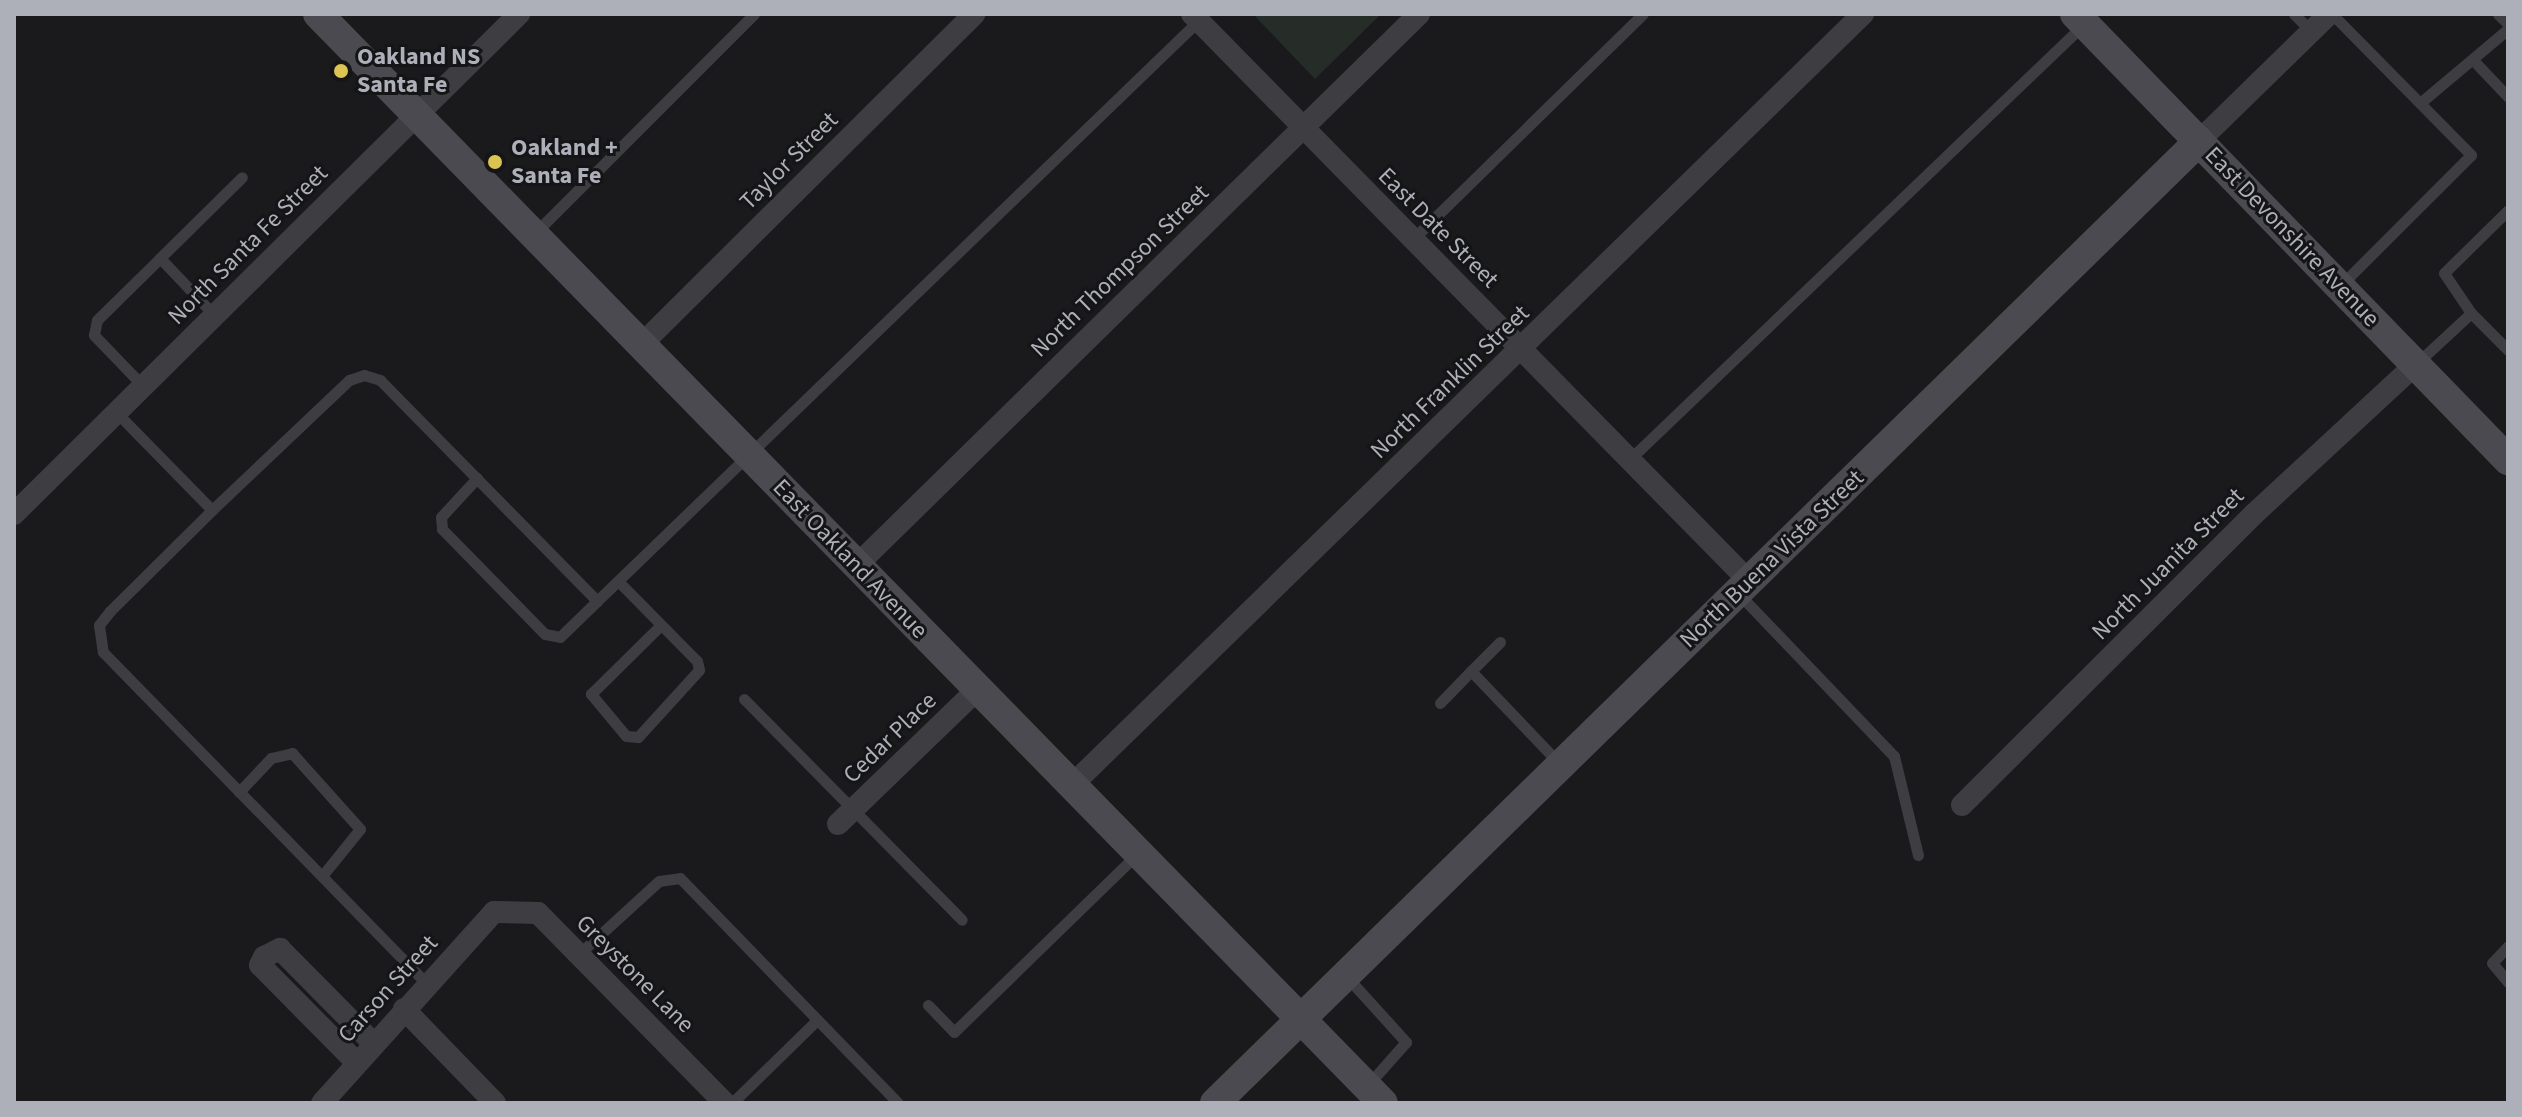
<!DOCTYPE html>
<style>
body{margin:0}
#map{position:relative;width:2522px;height:1117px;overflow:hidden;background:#1a1a1c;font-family:"Source Sans 3",sans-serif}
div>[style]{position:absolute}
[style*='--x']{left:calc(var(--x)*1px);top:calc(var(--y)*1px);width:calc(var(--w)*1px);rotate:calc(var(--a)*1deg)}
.green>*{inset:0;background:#262d28}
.lane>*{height:11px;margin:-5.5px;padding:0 5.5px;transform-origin:5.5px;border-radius:5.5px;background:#3d3d42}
.street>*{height:22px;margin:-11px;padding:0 11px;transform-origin:11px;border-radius:11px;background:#3d3d42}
.secondary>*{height:30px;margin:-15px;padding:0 15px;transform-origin:15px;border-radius:15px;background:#4a4a50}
.dots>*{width:22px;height:22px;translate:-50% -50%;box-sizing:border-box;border:4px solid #151517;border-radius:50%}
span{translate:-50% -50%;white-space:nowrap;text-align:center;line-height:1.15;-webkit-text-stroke:6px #151517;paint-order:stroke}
.poi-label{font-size:24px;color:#aeb0b9;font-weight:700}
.left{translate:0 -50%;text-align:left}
.street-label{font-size:24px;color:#aeb0b9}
.frame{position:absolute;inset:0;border:16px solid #aeb0b9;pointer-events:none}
</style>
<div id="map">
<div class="green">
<i style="clip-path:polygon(1253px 14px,1381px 14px,1315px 79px)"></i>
</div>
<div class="lane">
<i style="--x:2294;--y:14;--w:24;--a:45"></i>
<i style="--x:2332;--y:14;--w:198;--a:45.4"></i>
<i style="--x:2471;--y:155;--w:185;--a:135"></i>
<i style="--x:2498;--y:14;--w:14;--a:45"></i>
<i style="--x:2474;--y:61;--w:50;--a:46.6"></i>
<i style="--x:2420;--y:103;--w:115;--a:-40.1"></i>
<i style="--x:534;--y:234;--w:311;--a:-45"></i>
<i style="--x:1413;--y:239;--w:322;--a:-44.4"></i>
<i style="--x:160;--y:258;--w:115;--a:-44.6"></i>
<i style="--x:2471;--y:313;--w:48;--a:-124"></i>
<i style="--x:2444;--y:273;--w:90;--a:-44.5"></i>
<i style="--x:2416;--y:364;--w:75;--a:-42.8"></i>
<i style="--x:2471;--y:313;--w:52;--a:45"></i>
<i style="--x:143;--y:386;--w:71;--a:-133.9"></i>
<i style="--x:94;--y:335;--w:15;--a:-79"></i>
<i style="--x:97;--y:320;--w:88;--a:-44.5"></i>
<i style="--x:160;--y:258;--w:79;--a:46.5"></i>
<i style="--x:116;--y:412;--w:137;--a:45.6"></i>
<i style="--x:212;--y:510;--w:189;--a:-43.5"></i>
<i style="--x:349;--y:380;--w:16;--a:-18"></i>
<i style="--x:364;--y:375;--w:17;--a:17"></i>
<i style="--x:380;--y:380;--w:310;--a:45.5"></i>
<i style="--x:597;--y:601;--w:835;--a:-43.98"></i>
<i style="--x:1630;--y:459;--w:627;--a:-43.77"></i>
<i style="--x:477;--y:478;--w:53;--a:132.7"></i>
<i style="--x:441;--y:517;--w:12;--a:85"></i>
<i style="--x:442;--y:529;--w:147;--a:45.6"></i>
<i style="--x:545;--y:634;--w:15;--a:11"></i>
<i style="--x:560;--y:637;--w:52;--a:-44.2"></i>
<i style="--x:212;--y:510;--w:144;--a:135.3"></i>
<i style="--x:110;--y:611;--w:18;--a:128"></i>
<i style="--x:99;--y:625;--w:27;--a:82"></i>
<i style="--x:103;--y:652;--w:464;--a:45.7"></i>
<i style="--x:618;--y:581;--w:112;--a:45.4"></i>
<i style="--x:697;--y:661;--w:9;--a:77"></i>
<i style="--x:699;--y:670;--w:91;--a:132.3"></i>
<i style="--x:638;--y:737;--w:12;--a:-175"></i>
<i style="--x:626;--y:736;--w:55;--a:-129.8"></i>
<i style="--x:591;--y:694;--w:98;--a:-44.6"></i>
<i style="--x:1738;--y:593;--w:226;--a:46.3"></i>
<i style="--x:1894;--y:756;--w:102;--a:76.4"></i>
<i style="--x:1471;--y:671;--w:41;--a:-45"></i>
<i style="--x:744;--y:699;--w:310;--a:45.4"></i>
<i style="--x:1440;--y:703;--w:45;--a:-45.9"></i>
<i style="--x:1471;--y:671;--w:129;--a:46.3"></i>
<i style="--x:239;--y:792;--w:47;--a:-46.7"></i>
<i style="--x:271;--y:758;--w:22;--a:-13"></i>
<i style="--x:292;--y:753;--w:102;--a:48.2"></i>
<i style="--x:360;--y:829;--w:60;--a:129"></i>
<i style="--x:2508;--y:946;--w:23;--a:133"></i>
<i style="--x:2492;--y:963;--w:25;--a:50"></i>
<i style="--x:579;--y:954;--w:108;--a:-42.4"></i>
<i style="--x:659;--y:881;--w:21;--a:-8"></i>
<i style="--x:680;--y:878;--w:313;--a:45.9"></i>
<i style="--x:1347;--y:977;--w:88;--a:47.8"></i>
<i style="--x:1406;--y:1042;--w:59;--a:131.6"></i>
<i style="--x:928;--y:1005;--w:37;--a:46"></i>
<i style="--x:954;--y:1032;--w:257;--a:-44.2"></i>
<i style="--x:732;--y:1103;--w:119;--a:-44.3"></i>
</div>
<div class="street">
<i style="--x:1192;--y:14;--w:795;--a:45.51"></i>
<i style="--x:2199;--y:141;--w:182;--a:-44.3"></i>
<i style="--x:641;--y:345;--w:470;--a:-44.8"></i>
<i style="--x:14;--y:514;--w:711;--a:-44.71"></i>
<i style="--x:857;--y:565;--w:787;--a:-44.43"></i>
<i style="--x:1072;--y:785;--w:1105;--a:-44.27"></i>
<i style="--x:1962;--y:805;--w:412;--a:-44.9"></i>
<i style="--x:2254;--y:514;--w:221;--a:-42.8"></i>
<i style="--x:838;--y:824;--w:194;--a:-44"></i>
<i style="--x:404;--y:1009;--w:131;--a:45.9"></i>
<i style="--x:356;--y:1062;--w:136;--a:-134.7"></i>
<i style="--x:260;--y:965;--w:9;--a:-63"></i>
<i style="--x:264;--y:957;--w:18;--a:-27"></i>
<i style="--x:280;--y:949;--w:132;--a:45.3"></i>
<i style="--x:322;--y:1103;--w:257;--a:-48"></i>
<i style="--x:494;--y:912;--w:44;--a:1.3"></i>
<i style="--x:538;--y:913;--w:267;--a:45.5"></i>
</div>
<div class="secondary">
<i style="--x:318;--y:14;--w:1523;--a:45.64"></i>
<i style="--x:2075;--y:14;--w:622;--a:45.85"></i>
<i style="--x:1215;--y:1103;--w:1376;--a:-44.35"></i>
</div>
<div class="dots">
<i style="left:341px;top:71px;background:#dcc452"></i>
<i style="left:495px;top:162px;background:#dcc452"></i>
</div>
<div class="poi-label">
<span class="left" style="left:357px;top:71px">Oakland NS<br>Santa Fe</span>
<span class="left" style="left:511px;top:162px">Oakland +<br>Santa Fe</span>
</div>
<div class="street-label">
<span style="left:789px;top:161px;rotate:-45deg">Taylor Street</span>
<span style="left:1438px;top:228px;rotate:45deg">East Date Street</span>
<span style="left:2292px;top:237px;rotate:46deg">East Devonshire Avenue</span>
<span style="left:248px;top:245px;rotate:-45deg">North Santa Fe Street</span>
<span style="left:1120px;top:271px;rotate:-44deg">North Thompson Street</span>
<span style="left:1450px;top:382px;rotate:-44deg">North Franklin Street</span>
<span style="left:850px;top:559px;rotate:46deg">East Oakland Avenue</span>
<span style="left:1772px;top:559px;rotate:-44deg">North Buena Vista Street</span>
<span style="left:2168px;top:564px;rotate:-45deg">North Juanita Street</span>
<span style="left:890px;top:738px;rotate:-44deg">Cedar Place</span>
<span style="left:635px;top:974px;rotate:45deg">Greystone Lane</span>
<span style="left:388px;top:989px;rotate:-48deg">Carson Street</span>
</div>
<div class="frame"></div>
</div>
